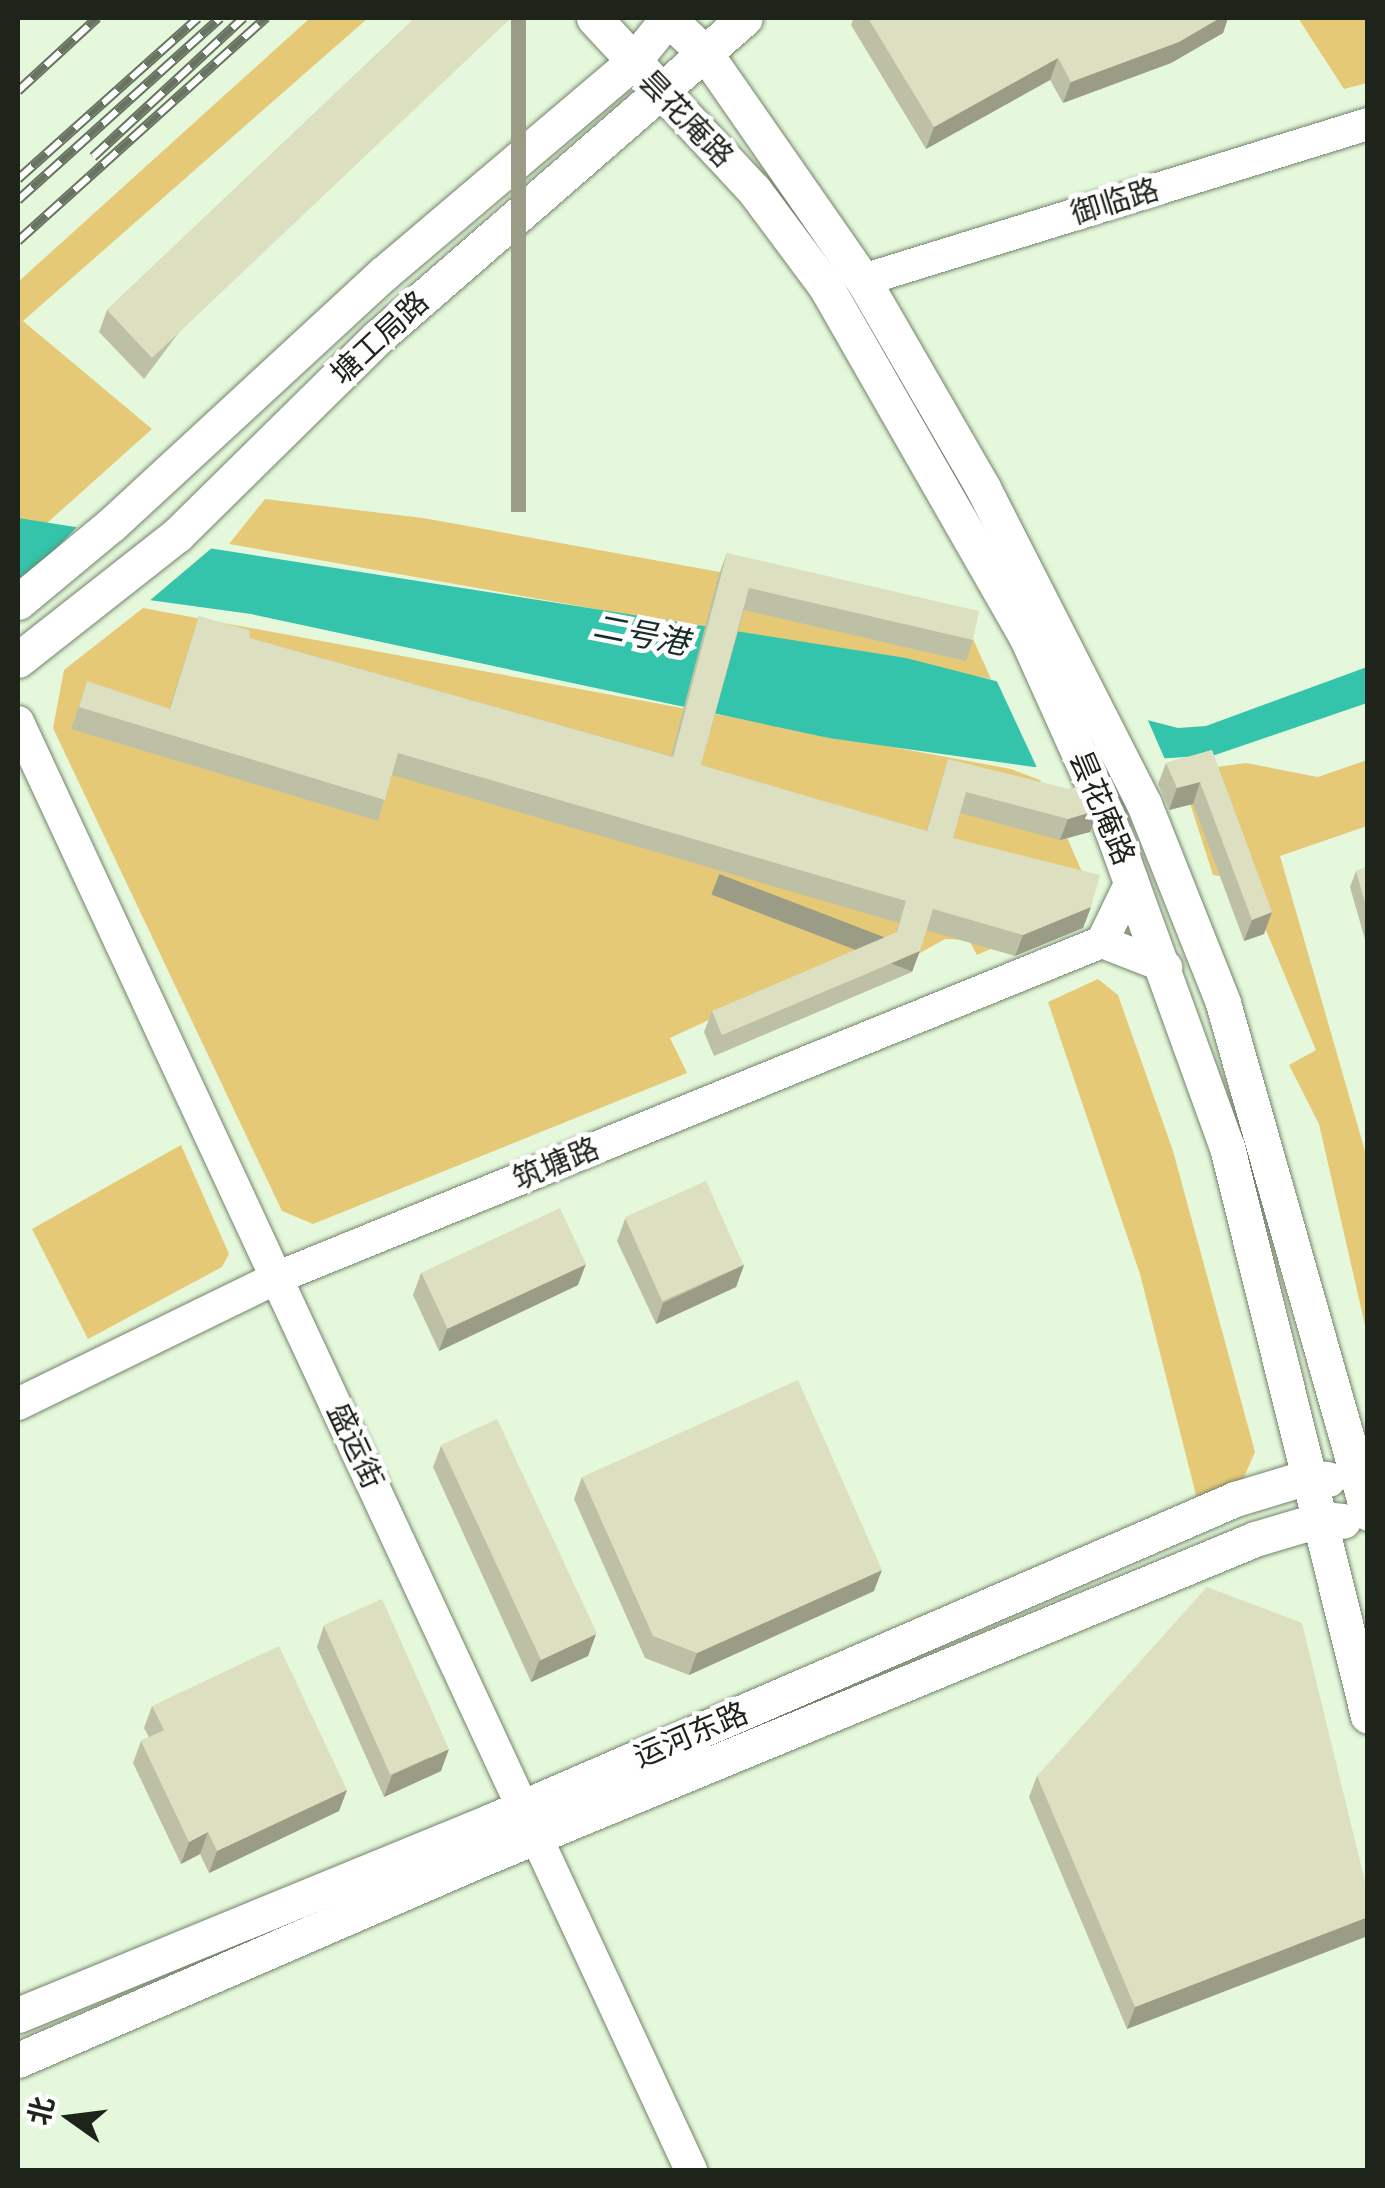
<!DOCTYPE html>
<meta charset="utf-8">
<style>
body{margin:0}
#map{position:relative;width:1385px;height:2188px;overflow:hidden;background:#e5f8dc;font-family:Montserrat,"Noto Sans SC",sans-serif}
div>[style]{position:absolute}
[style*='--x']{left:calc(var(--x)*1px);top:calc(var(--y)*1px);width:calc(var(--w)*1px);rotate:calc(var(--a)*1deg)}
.green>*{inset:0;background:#e5c976}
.water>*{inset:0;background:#34c3ab}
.pier>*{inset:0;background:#e5f8dc}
.roads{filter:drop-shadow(0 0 2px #73836a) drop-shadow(0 0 2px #73836a)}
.tertiary>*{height:32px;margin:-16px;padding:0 16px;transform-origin:16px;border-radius:16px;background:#fff}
.secondary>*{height:35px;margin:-17.5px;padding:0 17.5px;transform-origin:17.5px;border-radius:17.5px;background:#fff}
.rail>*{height:10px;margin-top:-5px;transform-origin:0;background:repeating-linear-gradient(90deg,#fefefe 0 19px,#687362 0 38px);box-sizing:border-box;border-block:2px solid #687362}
.wall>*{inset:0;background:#bdc0a5}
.shaded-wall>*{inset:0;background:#9a9c86;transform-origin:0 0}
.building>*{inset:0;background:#dcdfc0;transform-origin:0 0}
span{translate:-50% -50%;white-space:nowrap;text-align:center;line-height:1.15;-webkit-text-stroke:9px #fefefe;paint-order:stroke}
.street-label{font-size:30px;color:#1e241a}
.water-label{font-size:32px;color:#172e29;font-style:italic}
.frame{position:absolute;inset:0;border:20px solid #1e241a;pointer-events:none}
.north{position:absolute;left:20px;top:2068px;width:100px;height:100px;-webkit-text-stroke:8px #fefefe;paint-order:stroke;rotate:284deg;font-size:28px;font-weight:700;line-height:40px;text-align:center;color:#1e241a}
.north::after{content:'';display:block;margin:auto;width:35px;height:45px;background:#1e241a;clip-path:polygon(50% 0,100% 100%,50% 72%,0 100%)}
</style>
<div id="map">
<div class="green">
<i style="clip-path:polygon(310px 18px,368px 18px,23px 321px,152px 429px,18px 549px,18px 282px)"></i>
<i style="clip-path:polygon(1298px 18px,1367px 18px,1367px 83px,1344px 89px)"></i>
<i style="clip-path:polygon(265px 499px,423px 518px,935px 611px,969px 630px,991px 679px,229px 544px)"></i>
<i style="clip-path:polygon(143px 608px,1011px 769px,1040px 780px,1053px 806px,1083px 874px,1075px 912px,977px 955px,969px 940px,945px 939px,832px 1002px,819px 969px,670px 1038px,687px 1073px,313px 1224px,282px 1211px,53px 728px,64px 670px)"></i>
<i style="clip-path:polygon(1367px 760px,1367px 826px,1280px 856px,1367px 1158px,1367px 1334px,1319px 1124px,1289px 1065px,1316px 1050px,1245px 880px,1213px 875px,1180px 772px,1246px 763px,1318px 777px)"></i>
<i style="clip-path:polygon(1098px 979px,1118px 995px,1173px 1151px,1255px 1452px,1241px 1484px,1197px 1499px,1140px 1274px,1048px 1002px)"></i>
<i style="clip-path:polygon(181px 1145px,229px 1254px,222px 1267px,88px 1339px,32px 1229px)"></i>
</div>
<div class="water">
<i style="clip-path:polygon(18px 518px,906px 658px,1178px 728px,1206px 726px,1367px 667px,1367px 703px,1215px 755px,1034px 767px,829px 738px,251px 614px,18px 582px)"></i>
</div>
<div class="pier">
<i style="clip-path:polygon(80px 524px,213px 547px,148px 602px,18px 587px)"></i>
<i style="clip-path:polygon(993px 673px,1146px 716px,1167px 764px,1039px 772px)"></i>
</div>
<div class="roads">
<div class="tertiary">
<i style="--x:863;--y:280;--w:529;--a:-17.17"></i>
<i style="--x:18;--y:722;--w:1597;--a:65.07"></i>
<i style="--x:1102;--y:942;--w:69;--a:21.3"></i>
<i style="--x:18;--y:1404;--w:287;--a:-26"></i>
<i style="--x:276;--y:1278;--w:892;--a:-22.14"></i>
<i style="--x:1102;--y:942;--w:69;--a:-64.2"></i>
</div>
<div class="secondary">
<i style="--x:594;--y:18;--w:235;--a:47.1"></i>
<i style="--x:754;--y:190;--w:121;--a:53.4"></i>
<i style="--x:826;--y:287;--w:404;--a:60.2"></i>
<i style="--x:1027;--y:638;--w:195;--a:65.8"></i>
<i style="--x:1107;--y:816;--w:352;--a:70.1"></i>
<i style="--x:1227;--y:1147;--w:586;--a:76.08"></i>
<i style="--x:667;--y:18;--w:52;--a:42.6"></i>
<i style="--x:705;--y:53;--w:277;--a:55.2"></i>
<i style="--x:863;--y:280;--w:240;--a:60"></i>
<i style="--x:983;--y:488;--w:355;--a:63"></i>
<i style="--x:1144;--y:804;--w:214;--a:68.3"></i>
<i style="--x:1223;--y:1003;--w:530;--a:74.13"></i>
<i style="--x:18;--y:602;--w:122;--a:-39.7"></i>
<i style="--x:112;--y:524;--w:369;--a:-42.7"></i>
<i style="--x:383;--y:274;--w:326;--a:-40.3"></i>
<i style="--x:632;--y:63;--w:58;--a:-51.3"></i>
<i style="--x:18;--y:660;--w:202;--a:-38.2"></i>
<i style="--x:177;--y:535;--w:282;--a:-44.6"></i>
<i style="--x:378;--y:337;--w:486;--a:-41"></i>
<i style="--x:18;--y:2015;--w:511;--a:-22.3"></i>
<i style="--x:491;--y:1821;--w:811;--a:-23.4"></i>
<i style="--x:1235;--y:1499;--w:76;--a:-16.8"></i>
<i style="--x:1308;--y:1477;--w:20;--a:6"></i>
<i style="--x:18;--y:2060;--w:503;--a:-23.45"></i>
<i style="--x:479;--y:1860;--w:840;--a:-22.47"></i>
<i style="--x:1255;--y:1539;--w:70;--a:-16.6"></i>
<i style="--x:1322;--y:1519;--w:21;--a:5"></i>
</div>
</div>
<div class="rail">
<i style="--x:18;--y:91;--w:108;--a:-42.7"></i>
<i style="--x:93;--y:157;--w:205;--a:-42.8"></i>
<i style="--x:18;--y:179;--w:241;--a:-41.8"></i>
<i style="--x:18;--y:200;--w:272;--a:-42"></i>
<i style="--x:18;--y:241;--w:334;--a:-42"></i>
</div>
<div class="wall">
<i style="clip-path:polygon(415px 18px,144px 379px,99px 332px,107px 310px)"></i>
<i style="clip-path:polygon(854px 18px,1228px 18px,1223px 33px,1171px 63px,1063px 103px,1050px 80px,926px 149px,851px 25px)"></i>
<i style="clip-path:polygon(727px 553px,973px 640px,966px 661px,744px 610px,701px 765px,926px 831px,948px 759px,1098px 810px,1090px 832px,1060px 840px,960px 813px,953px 838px,1091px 907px,1083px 928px,1015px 956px,926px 930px,912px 972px,714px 1056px,704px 1032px,712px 1011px,896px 933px,899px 923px,392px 775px,378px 821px,71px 729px,87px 681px,169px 709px,199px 616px,250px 638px,671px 756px,719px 574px)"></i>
<i style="clip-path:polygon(1212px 750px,1264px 934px,1244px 941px,1193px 804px,1169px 810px,1158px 784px,1166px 763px)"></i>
<i style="clip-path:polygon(1368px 867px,1368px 950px,1350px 887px,1356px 871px)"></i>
<i style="clip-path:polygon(625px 1219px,744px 1265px,736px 1287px,656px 1324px,617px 1241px)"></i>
<i style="clip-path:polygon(421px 1273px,578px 1285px,439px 1351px,413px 1295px)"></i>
<i style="clip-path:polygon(441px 1446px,596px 1634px,588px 1656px,531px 1682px,433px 1467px)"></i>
<i style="clip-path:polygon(582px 1477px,874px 1591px,689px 1675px,645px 1658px,574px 1499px)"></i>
<i style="clip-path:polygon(324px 1625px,441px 1771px,384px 1797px,317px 1647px)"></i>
<i style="clip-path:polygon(152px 1706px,347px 1790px,339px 1811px,209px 1873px,200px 1854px,181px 1864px,133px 1763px,141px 1741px,149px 1737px,144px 1728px)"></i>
<i style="clip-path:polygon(1037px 1776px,1368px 1894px,1368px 1930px,1365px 1937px,1127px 2029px,1029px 1797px)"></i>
</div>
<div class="shaded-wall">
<i style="left:511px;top:18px;width:15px;height:494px"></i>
<i style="clip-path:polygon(1220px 18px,1228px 18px,1223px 33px,1171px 63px,1063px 103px,1071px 82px)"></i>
<i style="clip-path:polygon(1058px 58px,1050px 80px,926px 149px,934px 127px)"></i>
<i style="clip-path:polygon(1200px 782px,1193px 804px,1169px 810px,1177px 788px)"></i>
<i style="clip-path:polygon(1098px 810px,1090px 832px,1060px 840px,1068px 819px)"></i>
<i style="clip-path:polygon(1091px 907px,1083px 928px,1015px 956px,1023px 935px)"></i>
<i style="clip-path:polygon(1272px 912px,1264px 934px,1244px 941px,1252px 920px)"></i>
<i style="left:920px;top:951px;width:22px;height:215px;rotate:111deg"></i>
<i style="clip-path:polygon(586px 1264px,578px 1285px,439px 1351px,447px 1329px)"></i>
<i style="clip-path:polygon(744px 1265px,736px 1287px,656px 1324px,663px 1303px)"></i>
<i style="clip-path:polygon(882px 1570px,874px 1591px,689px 1675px,697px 1653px)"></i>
<i style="clip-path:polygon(596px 1634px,588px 1656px,531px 1682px,539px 1661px)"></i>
<i style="clip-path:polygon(449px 1749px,441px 1771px,384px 1797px,392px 1775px)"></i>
<i style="clip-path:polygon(347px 1790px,339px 1811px,209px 1873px,217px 1851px)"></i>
<i style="clip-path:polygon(208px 1832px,200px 1854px,181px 1864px,189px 1842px)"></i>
<i style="clip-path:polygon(1368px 1917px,1368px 1930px,1365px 1937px,1127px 2029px,1135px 2007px)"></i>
</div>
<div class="building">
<i style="clip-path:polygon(415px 18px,511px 18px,152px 358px,107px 310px)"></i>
<i style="clip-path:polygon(868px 18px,1220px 18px,1179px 42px,1071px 82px,1058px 58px,934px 127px)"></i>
<i style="clip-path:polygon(727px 553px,979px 611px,973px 640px,749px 588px,701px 765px,927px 831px,948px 759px,1069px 789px,1087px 784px,1098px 810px,1068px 819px,966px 792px,953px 838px,1100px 875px,1091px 907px,1023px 935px,933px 909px,920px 951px,722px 1035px,712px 1011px,897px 932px,906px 901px,398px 753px,385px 800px,79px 707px,87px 681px,170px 709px,199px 616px,249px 630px,250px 638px,673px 757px)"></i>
<i style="clip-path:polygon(1212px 750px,1272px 912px,1252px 920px,1200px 782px,1177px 788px,1166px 763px)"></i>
<i style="clip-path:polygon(1368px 867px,1368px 913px,1356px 871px)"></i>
<i style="left:706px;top:1181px;width:92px;height:89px;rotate:66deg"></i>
<i style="left:560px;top:1208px;width:62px;height:153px;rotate:65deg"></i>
<i style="clip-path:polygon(798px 1380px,882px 1570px,697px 1653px,653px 1636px,582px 1477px)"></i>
<i style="left:497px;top:1419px;width:237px;height:62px;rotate:65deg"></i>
<i style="clip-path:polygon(1207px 1587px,1302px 1623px,1368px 1894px,1368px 1917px,1135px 2007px,1037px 1776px)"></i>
<i style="left:382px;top:1599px;width:164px;height:64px;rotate:66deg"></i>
<i style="clip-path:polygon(279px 1646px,347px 1790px,217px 1851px,208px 1832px,189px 1842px,141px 1741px,164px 1730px,152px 1706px)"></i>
</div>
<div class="street-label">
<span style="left:686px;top:119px;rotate:46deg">昙花庵路</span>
<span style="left:1115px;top:202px;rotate:-17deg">御临路</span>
<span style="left:380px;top:338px;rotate:-43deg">塘工局路</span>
<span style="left:1102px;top:808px;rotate:67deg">昙花庵路</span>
<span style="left:556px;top:1164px;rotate:-22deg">筑塘路</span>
<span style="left:355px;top:1446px;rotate:65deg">盛运街</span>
<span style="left:691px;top:1735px;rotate:-23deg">运河东路</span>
</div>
<div class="water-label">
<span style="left:641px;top:635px;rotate:11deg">二号港</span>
</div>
<div class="frame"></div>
<div class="north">北</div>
</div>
